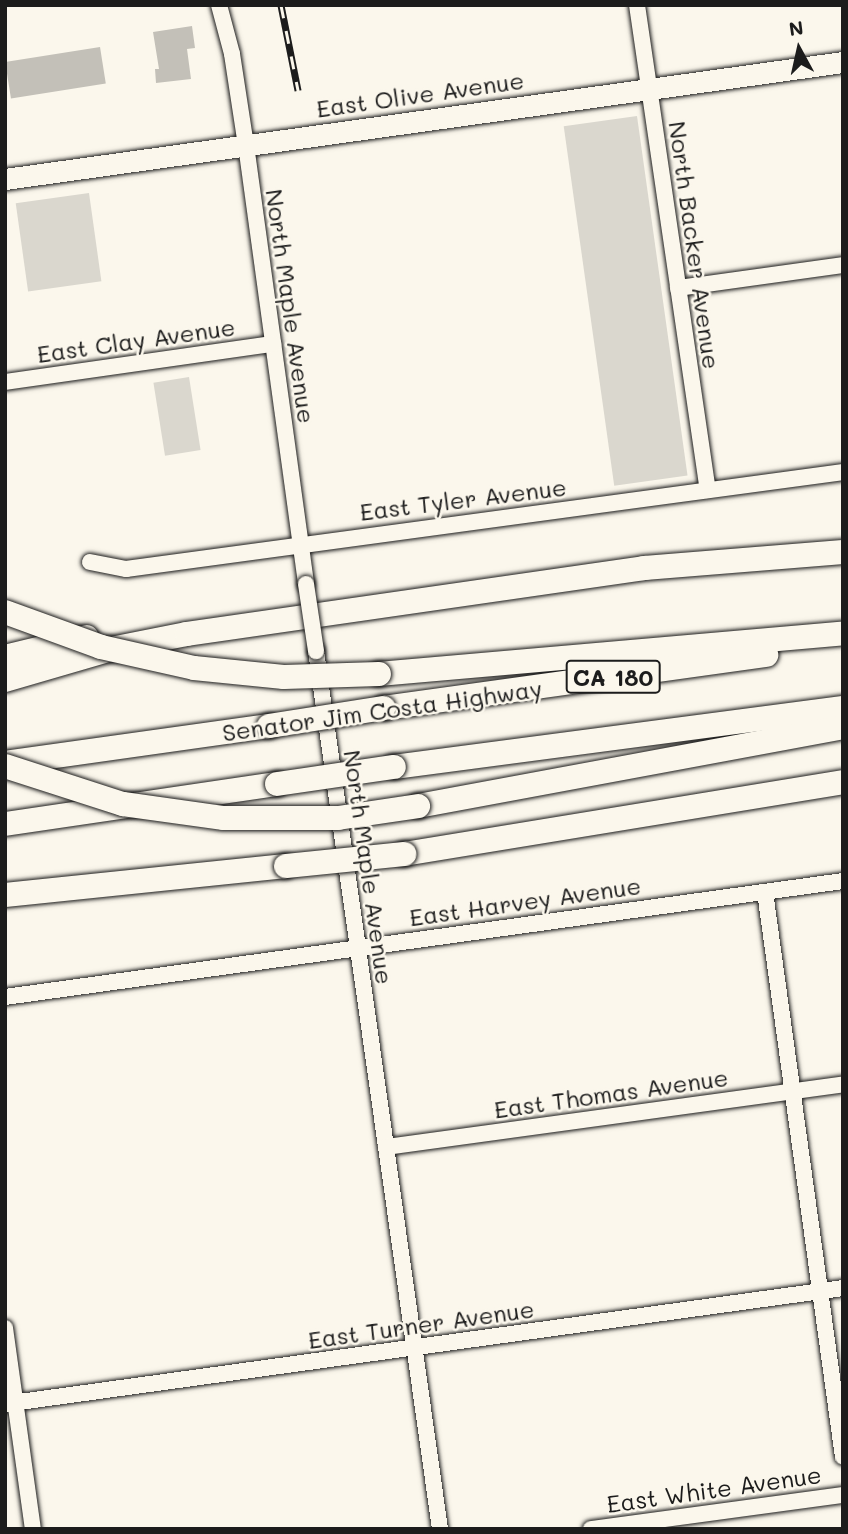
<!DOCTYPE html>
<style>
body{margin:0}
#map{position:relative;width:848px;height:1534px;overflow:hidden;background:#fbf7ec;font-family:Mali,sans-serif}
div>[style]{position:absolute}
[style*='--x']{left:calc(var(--x)*1px);top:calc(var(--y)*1px);width:calc(var(--w)*1px);rotate:calc(var(--a)*1deg)}
.green>*{inset:0;background:#dad7ce;transform-origin:0 0}
.building>*{inset:0;background:#c3c0b8;transform-origin:0 0}
.roads{filter:drop-shadow(0 0 2px #1c1c1c) drop-shadow(0 0 2px #1c1c1c)}
.minor>*{height:16px;margin:-8px;padding:0 8px;transform-origin:8px;border-radius:8px;background:#fbf7ec}
.major>*{height:21px;margin:-10.5px;padding:0 10.5px;transform-origin:10.5px;border-radius:10.5px;background:#fbf7ec}
.highway>*{height:24px;margin:-12px;padding:0 12px;transform-origin:12px;border-radius:12px;background:#fbf7ec}
.rail>*{height:7px;margin-top:-3.5px;transform-origin:0;background:repeating-linear-gradient(90deg,#fbf7ec 0 13px,#1c1c1c 0 26px);box-sizing:border-box;border-block:2px solid #1c1c1c}
.bridges{filter:drop-shadow(0 0 2px #1c1c1c) drop-shadow(0 0 2px #1c1c1c)}
.minor-bridge>*{height:16px;margin:-8px;padding:0 8px;transform-origin:8px;border-radius:8px;background:#fbf7ec}
.highway-bridge>*{height:24px;margin:-12px;padding:0 12px;transform-origin:12px;border-radius:12px;background:#fbf7ec}
span{translate:-50% -50%;white-space:nowrap;text-align:center;line-height:1.15;-webkit-text-stroke:5px #fbf7ec;paint-order:stroke}
.shield-label span{padding:2px 5px;background:#fbf7ec;border:2px solid;border-radius:5px;-webkit-text-stroke-width:0}
.shield-label{font-size:23px;color:#1c1c1c;font-weight:700}
.street-label{font-size:24px;color:#1c1c1c}
.frame{position:absolute;inset:0;border:7px solid #1c1c1c;pointer-events:none}
.north{position:absolute;left:764px;top:14px;width:70px;height:70px;-webkit-text-stroke:5px #fbf7ec;paint-order:stroke;rotate:352deg;font-size:19px;font-weight:700;line-height:28px;text-align:center;color:#1c1c1c}
.north::after{content:'';display:block;margin:auto;width:24px;height:32px;background:#1c1c1c;clip-path:polygon(50% 0,100% 100%,50% 72%,0 100%)}
</style>
<div id="map">
<div class="green">
<i style="left:637px;top:116px;width:363px;height:74px;rotate:82deg"></i>
<i style="left:89px;top:193px;width:89px;height:74px;rotate:82deg"></i>
<i style="left:189px;top:377px;width:74px;height:36px;rotate:81deg"></i>
</div>
<div class="building">
<i style="clip-path:polygon(192px 26px,195px 48px,187px 49px,191px 79px,156px 83px,155px 69px,159px 69px,153px 32px)"></i>
<i style="left:100px;top:47px;width:37px;height:96px;rotate:81deg"></i>
</div>
<div class="roads">
<div class="minor">
<i style="--x:219;--y:5;--w:51;--a:75.1"></i>
<i style="--x:232;--y:54;--w:92;--a:81.3"></i>
<i style="--x:246;--y:145;--w:443;--a:82.2"></i>
<i style="--x:637;--y:5;--w:490;--a:81.7"></i>
<i style="--x:678;--y:288;--w:167;--a:-7.9"></i>
<i style="--x:5;--y:382;--w:271;--a:-8.1"></i>
<i style="--x:90;--y:562;--w:37;--a:11"></i>
<i style="--x:126;--y:569;--w:724;--a:-7.7"></i>
<i style="--x:316;--y:651;--w:887;--a:81.96"></i>
<i style="--x:765;--y:892;--w:570;--a:82.14"></i>
<i style="--x:5;--y:997;--w:846;--a:-7.88"></i>
<i style="--x:386;--y:1147;--w:461;--a:-7.8"></i>
<i style="--x:5;--y:1328;--w:203;--a:82.1"></i>
<i style="--x:5;--y:1404;--w:846;--a:-7.88"></i>
<i style="--x:591;--y:1529;--w:254;--a:-7.7"></i>
</div>
<div class="major">
<i style="--x:5;--y:179;--w:846;--a:-7.95"></i>
</div>
<div class="highway">
<i style="--x:5;--y:657;--w:84;--a:-13.7"></i>
<i style="--x:379;--y:674;--w:466;--a:-5"></i>
<i style="--x:5;--y:680;--w:110;--a:-16.3"></i>
<i style="--x:111;--y:649;--w:77;--a:-11.2"></i>
<i style="--x:187;--y:634;--w:462;--a:-8.2"></i>
<i style="--x:644;--y:568;--w:200;--a:-4.6"></i>
<i style="--x:384;--y:708;--w:386;--a:-7.9"></i>
<i style="--x:5;--y:763;--w:267;--a:-8"></i>
<i style="--x:394;--y:767;--w:453;--a:-7.5"></i>
<i style="--x:418;--y:806;--w:432;--a:-10.5"></i>
<i style="--x:5;--y:824;--w:275;--a:-8.4"></i>
<i style="--x:404;--y:854;--w:445;--a:-9.3"></i>
<i style="--x:5;--y:895;--w:282;--a:-5.9"></i>
</div>
</div>
<div class="rail">
<i style="--x:281;--y:5;--w:87;--a:78.7"></i>
</div>
<div class="bridges">
<div class="minor-bridge">
<i style="--x:306;--y:584;--w:68;--a:81.5"></i>
</div>
<div class="highway-bridge">
<i style="--x:5;--y:612;--w:102;--a:20"></i>
<i style="--x:101;--y:647;--w:95;--a:12.7"></i>
<i style="--x:194;--y:668;--w:90;--a:5.7"></i>
<i style="--x:284;--y:677;--w:95;--a:-1.8"></i>
<i style="--x:269;--y:726;--w:116;--a:-8.9"></i>
<i style="--x:5;--y:766;--w:124;--a:17.9"></i>
<i style="--x:123;--y:804;--w:102;--a:7.9"></i>
<i style="--x:224;--y:818;--w:114;--a:0"></i>
<i style="--x:338;--y:818;--w:81;--a:-8.5"></i>
<i style="--x:277;--y:784;--w:118;--a:-8.3"></i>
<i style="--x:286;--y:866;--w:119;--a:-5.8"></i>
</div>
</div>
<div class="shield-label">
<span style="left:613px;top:677px">CA 180</span>
</div>
<div class="street-label">
<span style="left:420px;top:94px;rotate:-8deg">East Olive Avenue</span>
<span style="left:695px;top:245px;rotate:82deg">North Backer Avenue</span>
<span style="left:291px;top:306px;rotate:82deg">North Maple Avenue</span>
<span style="left:136px;top:340px;rotate:-8deg">East Clay Avenue</span>
<span style="left:463px;top:499px;rotate:-7deg">East Tyler Avenue</span>
<span style="left:382px;top:710px;rotate:-8deg">Senator Jim Costa Highway</span>
<span style="left:369px;top:867px;rotate:82deg">North Maple Avenue</span>
<span style="left:525px;top:901px;rotate:-8deg">East Harvey Avenue</span>
<span style="left:611px;top:1093px;rotate:-8deg">East Thomas Avenue</span>
<span style="left:421px;top:1324px;rotate:-8deg">East Turner Avenue</span>
<span style="left:714px;top:1489px;rotate:-8deg">East White Avenue</span>
</div>
<div class="frame"></div>
<div class="north">N</div>
</div>
